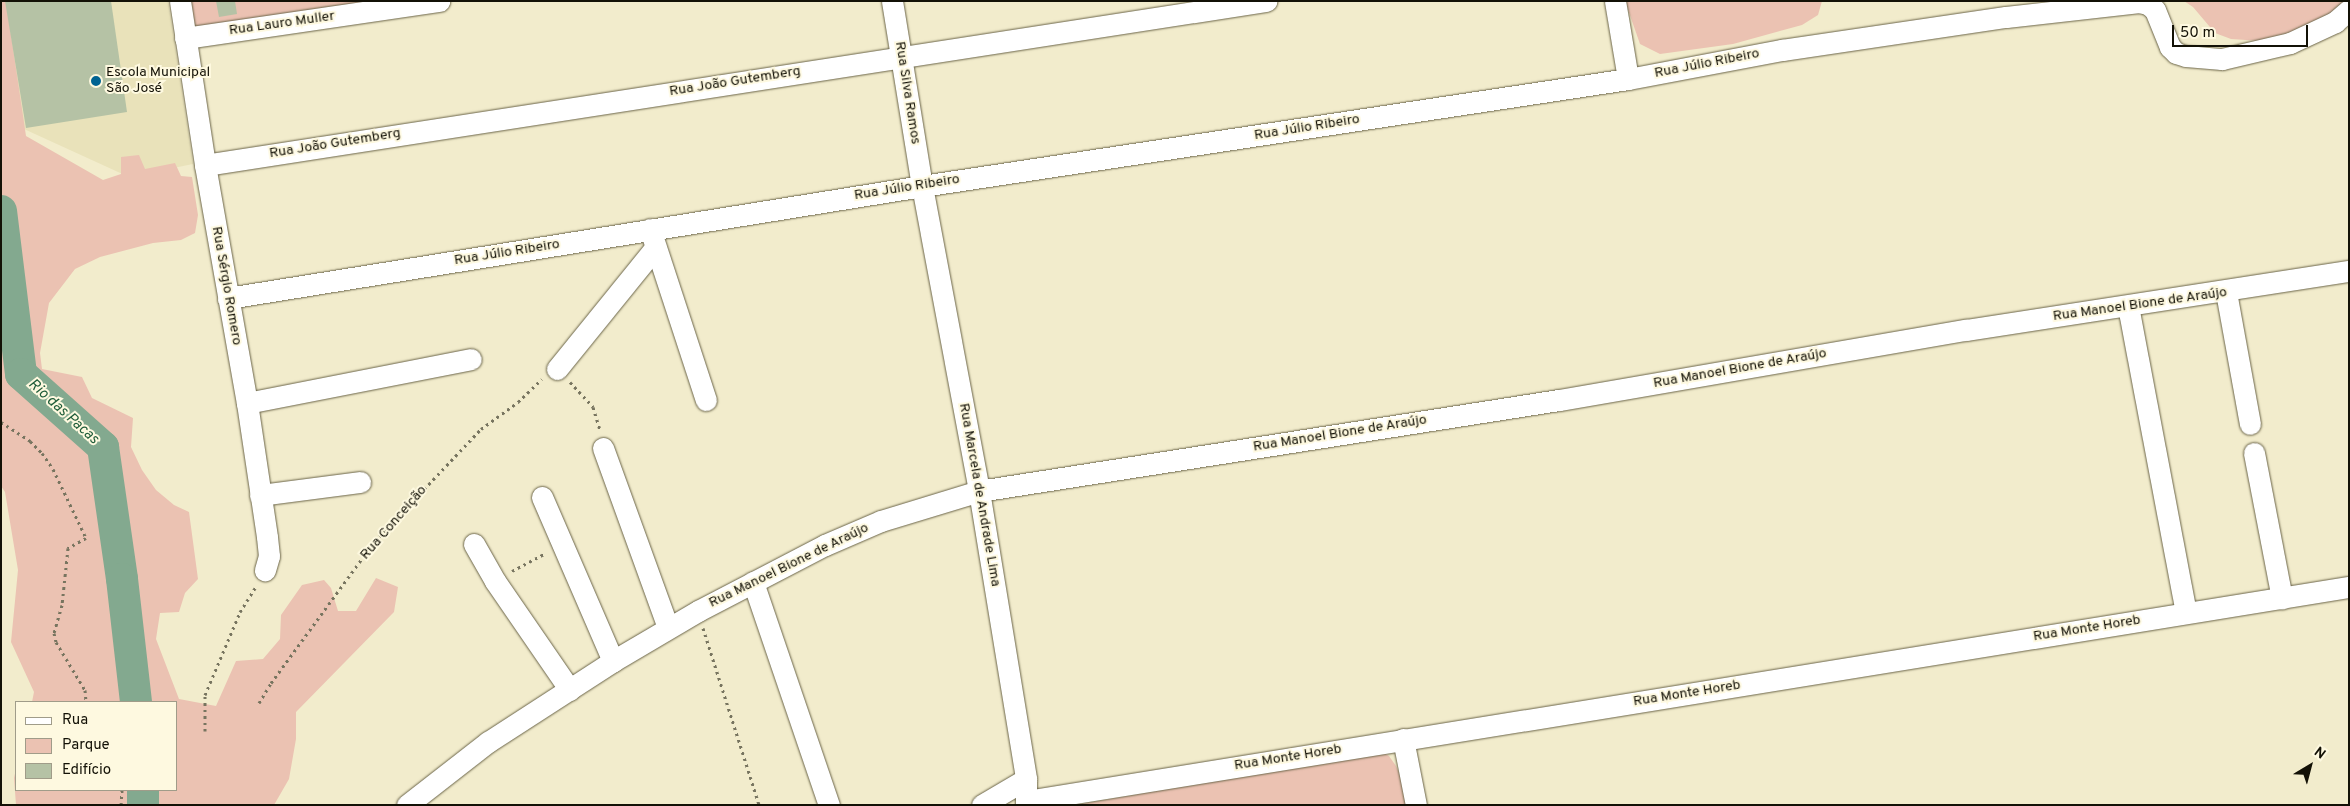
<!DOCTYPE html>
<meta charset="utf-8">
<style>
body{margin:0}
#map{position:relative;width:2350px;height:806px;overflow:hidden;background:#f2eccc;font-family:Overpass,sans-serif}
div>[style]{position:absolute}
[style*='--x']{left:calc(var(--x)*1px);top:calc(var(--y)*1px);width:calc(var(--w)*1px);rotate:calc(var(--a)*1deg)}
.built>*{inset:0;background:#e9e2ba}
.green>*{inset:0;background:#ebc2b2}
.river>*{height:32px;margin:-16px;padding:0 16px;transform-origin:16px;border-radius:16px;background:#83a98f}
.building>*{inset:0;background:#b5c2a5}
.path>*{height:3px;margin-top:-1.5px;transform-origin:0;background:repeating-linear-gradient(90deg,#77745f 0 2.5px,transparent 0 6.5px)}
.roads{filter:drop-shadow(0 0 1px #6a6448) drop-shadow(0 0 1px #6a6448)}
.minor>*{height:21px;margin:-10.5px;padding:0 10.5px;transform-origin:10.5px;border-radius:10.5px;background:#fff}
.dots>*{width:14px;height:14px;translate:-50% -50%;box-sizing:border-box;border:2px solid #fef9e0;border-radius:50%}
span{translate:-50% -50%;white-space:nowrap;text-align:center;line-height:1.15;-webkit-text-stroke:4px #fef9e0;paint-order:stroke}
.street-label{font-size:14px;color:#131106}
.poi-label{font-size:14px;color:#131106}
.left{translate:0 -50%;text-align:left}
.water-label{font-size:15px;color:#1f5c39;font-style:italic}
.frame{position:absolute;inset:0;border:2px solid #131106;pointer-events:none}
.legend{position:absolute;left:15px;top:701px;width:162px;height:90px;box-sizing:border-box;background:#fef9e0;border:1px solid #a09c89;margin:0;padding:6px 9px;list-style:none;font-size:15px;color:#131106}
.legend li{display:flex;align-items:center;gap:10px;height:25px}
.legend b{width:25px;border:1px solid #a09c89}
.north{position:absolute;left:2285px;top:741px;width:50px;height:50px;-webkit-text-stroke:4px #fef9e0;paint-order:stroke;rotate:37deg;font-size:14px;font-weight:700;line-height:20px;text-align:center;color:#131106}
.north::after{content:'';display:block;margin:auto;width:18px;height:22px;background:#131106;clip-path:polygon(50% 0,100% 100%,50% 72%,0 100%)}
.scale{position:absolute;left:2172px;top:25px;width:136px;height:22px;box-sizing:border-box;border:2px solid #131106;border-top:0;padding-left:6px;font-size:15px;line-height:18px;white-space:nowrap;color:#131106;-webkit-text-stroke:4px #fef9e0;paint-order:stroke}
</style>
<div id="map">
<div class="built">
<i style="clip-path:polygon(1px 1px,168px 1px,193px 164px,129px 177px,24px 129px)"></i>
</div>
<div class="green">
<i style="clip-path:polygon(1px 1px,6px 1px,26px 136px,103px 180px,121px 174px,121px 157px,139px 155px,145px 169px,175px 163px,181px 176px,192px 177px,198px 215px,195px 233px,181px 240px,153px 243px,100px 257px,75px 269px,49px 303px,40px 353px,42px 369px,82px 377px,92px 398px,133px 418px,131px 447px,142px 470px,156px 490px,174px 505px,189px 512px,198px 579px,185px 593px,179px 612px,160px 613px,156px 639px,179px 699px,216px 706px,236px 661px,263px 659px,280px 639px,281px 615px,302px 585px,324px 580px,331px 588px,338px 611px,356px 611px,376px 578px,398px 587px,394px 612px,296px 712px,296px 739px,289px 779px,274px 805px,16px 805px,14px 778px,16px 769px,16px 790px,176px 790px,176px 702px,32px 702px,34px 692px,11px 642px,18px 570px,5px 492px,1px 486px)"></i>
<i style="clip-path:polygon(180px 1px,415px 1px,185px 38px)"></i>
<i style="clip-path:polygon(1625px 1px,1822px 1px,1818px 15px,1802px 25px,1733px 44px,1660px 54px,1640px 44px)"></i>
<i style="clip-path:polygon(2184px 1px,2346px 1px,2339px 10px,2302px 29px,2261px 41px,2231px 39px,2215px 33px,2193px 7px)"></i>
<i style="clip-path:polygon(1380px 751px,1389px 756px,1396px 766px,1403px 781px,1407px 805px,1076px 805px)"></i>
</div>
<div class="river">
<i style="--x:1;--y:211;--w:164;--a:83"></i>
<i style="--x:21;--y:374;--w:110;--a:41.7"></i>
<i style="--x:103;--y:447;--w:133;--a:81.8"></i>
<i style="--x:122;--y:579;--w:124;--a:83.5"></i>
<i style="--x:143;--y:790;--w:15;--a:90"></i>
</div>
<div class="building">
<i style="clip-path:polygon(5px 1px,111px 1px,127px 112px,26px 128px)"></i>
<i style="clip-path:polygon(216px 1px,235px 1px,237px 14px,219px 17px)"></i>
</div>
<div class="path">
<i style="--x:570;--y:382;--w:34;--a:47"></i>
<i style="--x:593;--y:407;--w:24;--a:73"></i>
<i style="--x:1;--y:422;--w:35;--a:33"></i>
<i style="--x:30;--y:441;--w:17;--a:45"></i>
<i style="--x:42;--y:453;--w:19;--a:55"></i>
<i style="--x:53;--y:469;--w:76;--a:64.4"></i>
<i style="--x:86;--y:538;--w:21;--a:151"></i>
<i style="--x:68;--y:548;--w:57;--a:96"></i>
<i style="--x:62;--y:605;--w:29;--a:106"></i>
<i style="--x:54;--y:633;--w:9;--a:77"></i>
<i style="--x:56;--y:642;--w:56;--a:58.9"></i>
<i style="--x:85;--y:690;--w:12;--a:85"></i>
<i style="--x:512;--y:571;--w:38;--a:-28"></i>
<i style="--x:703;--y:628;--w:186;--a:72.4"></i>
<i style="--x:259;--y:703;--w:23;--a:-59"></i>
<i style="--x:271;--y:683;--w:176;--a:-53.8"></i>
<i style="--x:375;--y:541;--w:154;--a:-46.6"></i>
<i style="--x:481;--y:429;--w:46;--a:-36.1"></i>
<i style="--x:518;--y:402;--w:33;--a:-44"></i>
<i style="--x:205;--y:731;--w:36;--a:-90"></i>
<i style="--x:205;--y:695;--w:90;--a:-67.1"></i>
<i style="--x:240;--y:612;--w:31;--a:-58"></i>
<i style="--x:121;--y:805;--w:15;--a:-86"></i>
</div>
<div class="roads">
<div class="minor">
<i style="--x:180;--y:1;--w:166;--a:81.3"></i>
<i style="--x:205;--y:165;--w:242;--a:80"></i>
<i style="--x:247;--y:403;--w:135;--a:81.5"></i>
<i style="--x:267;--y:537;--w:19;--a:84"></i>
<i style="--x:269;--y:556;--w:15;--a:106"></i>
<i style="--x:892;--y:1;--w:187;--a:80.8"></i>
<i style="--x:922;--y:186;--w:310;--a:79.4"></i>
<i style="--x:979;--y:491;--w:292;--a:80.7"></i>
<i style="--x:1026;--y:779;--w:26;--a:90"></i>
<i style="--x:1615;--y:1;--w:79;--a:80.5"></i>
<i style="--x:185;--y:38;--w:257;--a:-8.3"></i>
<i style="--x:205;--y:165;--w:1074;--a:-8.79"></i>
<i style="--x:650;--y:229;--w:180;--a:71.9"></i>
<i style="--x:2226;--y:292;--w:134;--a:79.7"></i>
<i style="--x:228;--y:298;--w:703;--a:-9.17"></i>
<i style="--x:922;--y:186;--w:714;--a:-8.62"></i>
<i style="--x:1628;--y:79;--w:157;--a:-10.7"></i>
<i style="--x:1782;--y:50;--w:226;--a:-8.4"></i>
<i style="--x:2006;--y:17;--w:134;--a:-6.4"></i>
<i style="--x:2139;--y:2;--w:9;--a:13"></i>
<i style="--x:2148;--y:4;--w:9;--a:41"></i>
<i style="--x:2155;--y:10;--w:40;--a:68"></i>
<i style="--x:2170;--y:47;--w:8;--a:45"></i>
<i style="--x:2176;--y:53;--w:10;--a:17"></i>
<i style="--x:2186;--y:56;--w:36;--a:5"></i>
<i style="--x:2222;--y:59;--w:70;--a:-13.2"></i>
<i style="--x:2290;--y:43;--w:50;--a:-25"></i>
<i style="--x:2335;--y:22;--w:18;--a:-41"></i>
<i style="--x:2128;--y:306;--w:312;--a:79.3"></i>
<i style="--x:557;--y:369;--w:156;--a:-51"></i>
<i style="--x:247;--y:403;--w:228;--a:-11.1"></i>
<i style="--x:603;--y:448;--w:191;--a:70.1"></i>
<i style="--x:2254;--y:453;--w:148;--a:79.1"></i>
<i style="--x:260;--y:495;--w:101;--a:-7.4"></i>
<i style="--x:542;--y:497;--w:179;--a:66.6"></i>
<i style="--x:474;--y:544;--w:43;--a:60.4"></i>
<i style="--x:495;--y:581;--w:132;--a:55.5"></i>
<i style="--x:753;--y:582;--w:236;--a:71.2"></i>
<i style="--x:1403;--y:739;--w:67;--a:78.9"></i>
<i style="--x:1026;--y:801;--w:1340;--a:-9.19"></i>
<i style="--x:407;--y:805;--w:103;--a:-37.9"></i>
<i style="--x:488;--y:742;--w:149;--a:-32.9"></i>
<i style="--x:613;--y:661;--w:99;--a:-30.5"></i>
<i style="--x:698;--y:611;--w:143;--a:-27.5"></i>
<i style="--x:825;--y:545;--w:61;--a:-23.2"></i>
<i style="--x:881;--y:521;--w:102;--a:-17"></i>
<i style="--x:979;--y:491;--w:587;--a:-8.92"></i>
<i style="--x:1559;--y:400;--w:413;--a:-9.8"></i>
<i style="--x:1966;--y:330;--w:388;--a:-8.8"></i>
<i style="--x:982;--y:805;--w:51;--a:-30.6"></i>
</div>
</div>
<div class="dots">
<i style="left:96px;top:81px;background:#006392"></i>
</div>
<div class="street-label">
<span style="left:282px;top:24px;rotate:-8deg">Rua Lauro Muller</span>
<span style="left:1707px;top:64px;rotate:-11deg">Rua Júlio Ribeiro</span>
<span style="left:735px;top:82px;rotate:-9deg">Rua João Gutemberg</span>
<span style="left:907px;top:93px;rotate:81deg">Rua Silva Ramos</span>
<span style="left:1307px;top:128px;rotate:-9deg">Rua Júlio Ribeiro</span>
<span style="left:335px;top:144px;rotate:-9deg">Rua João Gutemberg</span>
<span style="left:907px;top:188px;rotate:-9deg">Rua Júlio Ribeiro</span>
<span style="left:507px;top:253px;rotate:-9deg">Rua Júlio Ribeiro</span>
<span style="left:226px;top:286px;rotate:80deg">Rua Sérgio Romero</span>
<span style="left:2140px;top:305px;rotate:-8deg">Rua Manoel Bione de Araújo</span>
<span style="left:1740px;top:369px;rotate:-10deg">Rua Manoel Bione de Araújo</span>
<span style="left:1340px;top:434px;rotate:-9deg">Rua Manoel Bione de Araújo</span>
<span style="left:979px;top:495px;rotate:80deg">Rua Marcela de Andrade Lima</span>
<span style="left:394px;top:523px;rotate:-49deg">Rua Conceição</span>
<span style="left:789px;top:566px;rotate:-26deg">Rua Manoel Bione de Araújo</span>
<span style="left:2087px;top:629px;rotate:-9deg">Rua Monte Horeb</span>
<span style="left:1687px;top:694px;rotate:-9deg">Rua Monte Horeb</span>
<span style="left:1288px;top:758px;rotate:-9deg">Rua Monte Horeb</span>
</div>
<div class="poi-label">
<span class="left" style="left:106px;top:81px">Escola Municipal<br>São José</span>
</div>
<div class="water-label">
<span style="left:63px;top:412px;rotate:42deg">Rio das Pacas</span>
</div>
<div class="frame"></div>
<ul class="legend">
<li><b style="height:6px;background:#fff"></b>Rua</li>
<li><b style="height:14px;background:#ebc2b2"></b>Parque</li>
<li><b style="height:14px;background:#b5c2a5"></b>Edifício</li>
</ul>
<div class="north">N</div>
<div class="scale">50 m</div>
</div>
